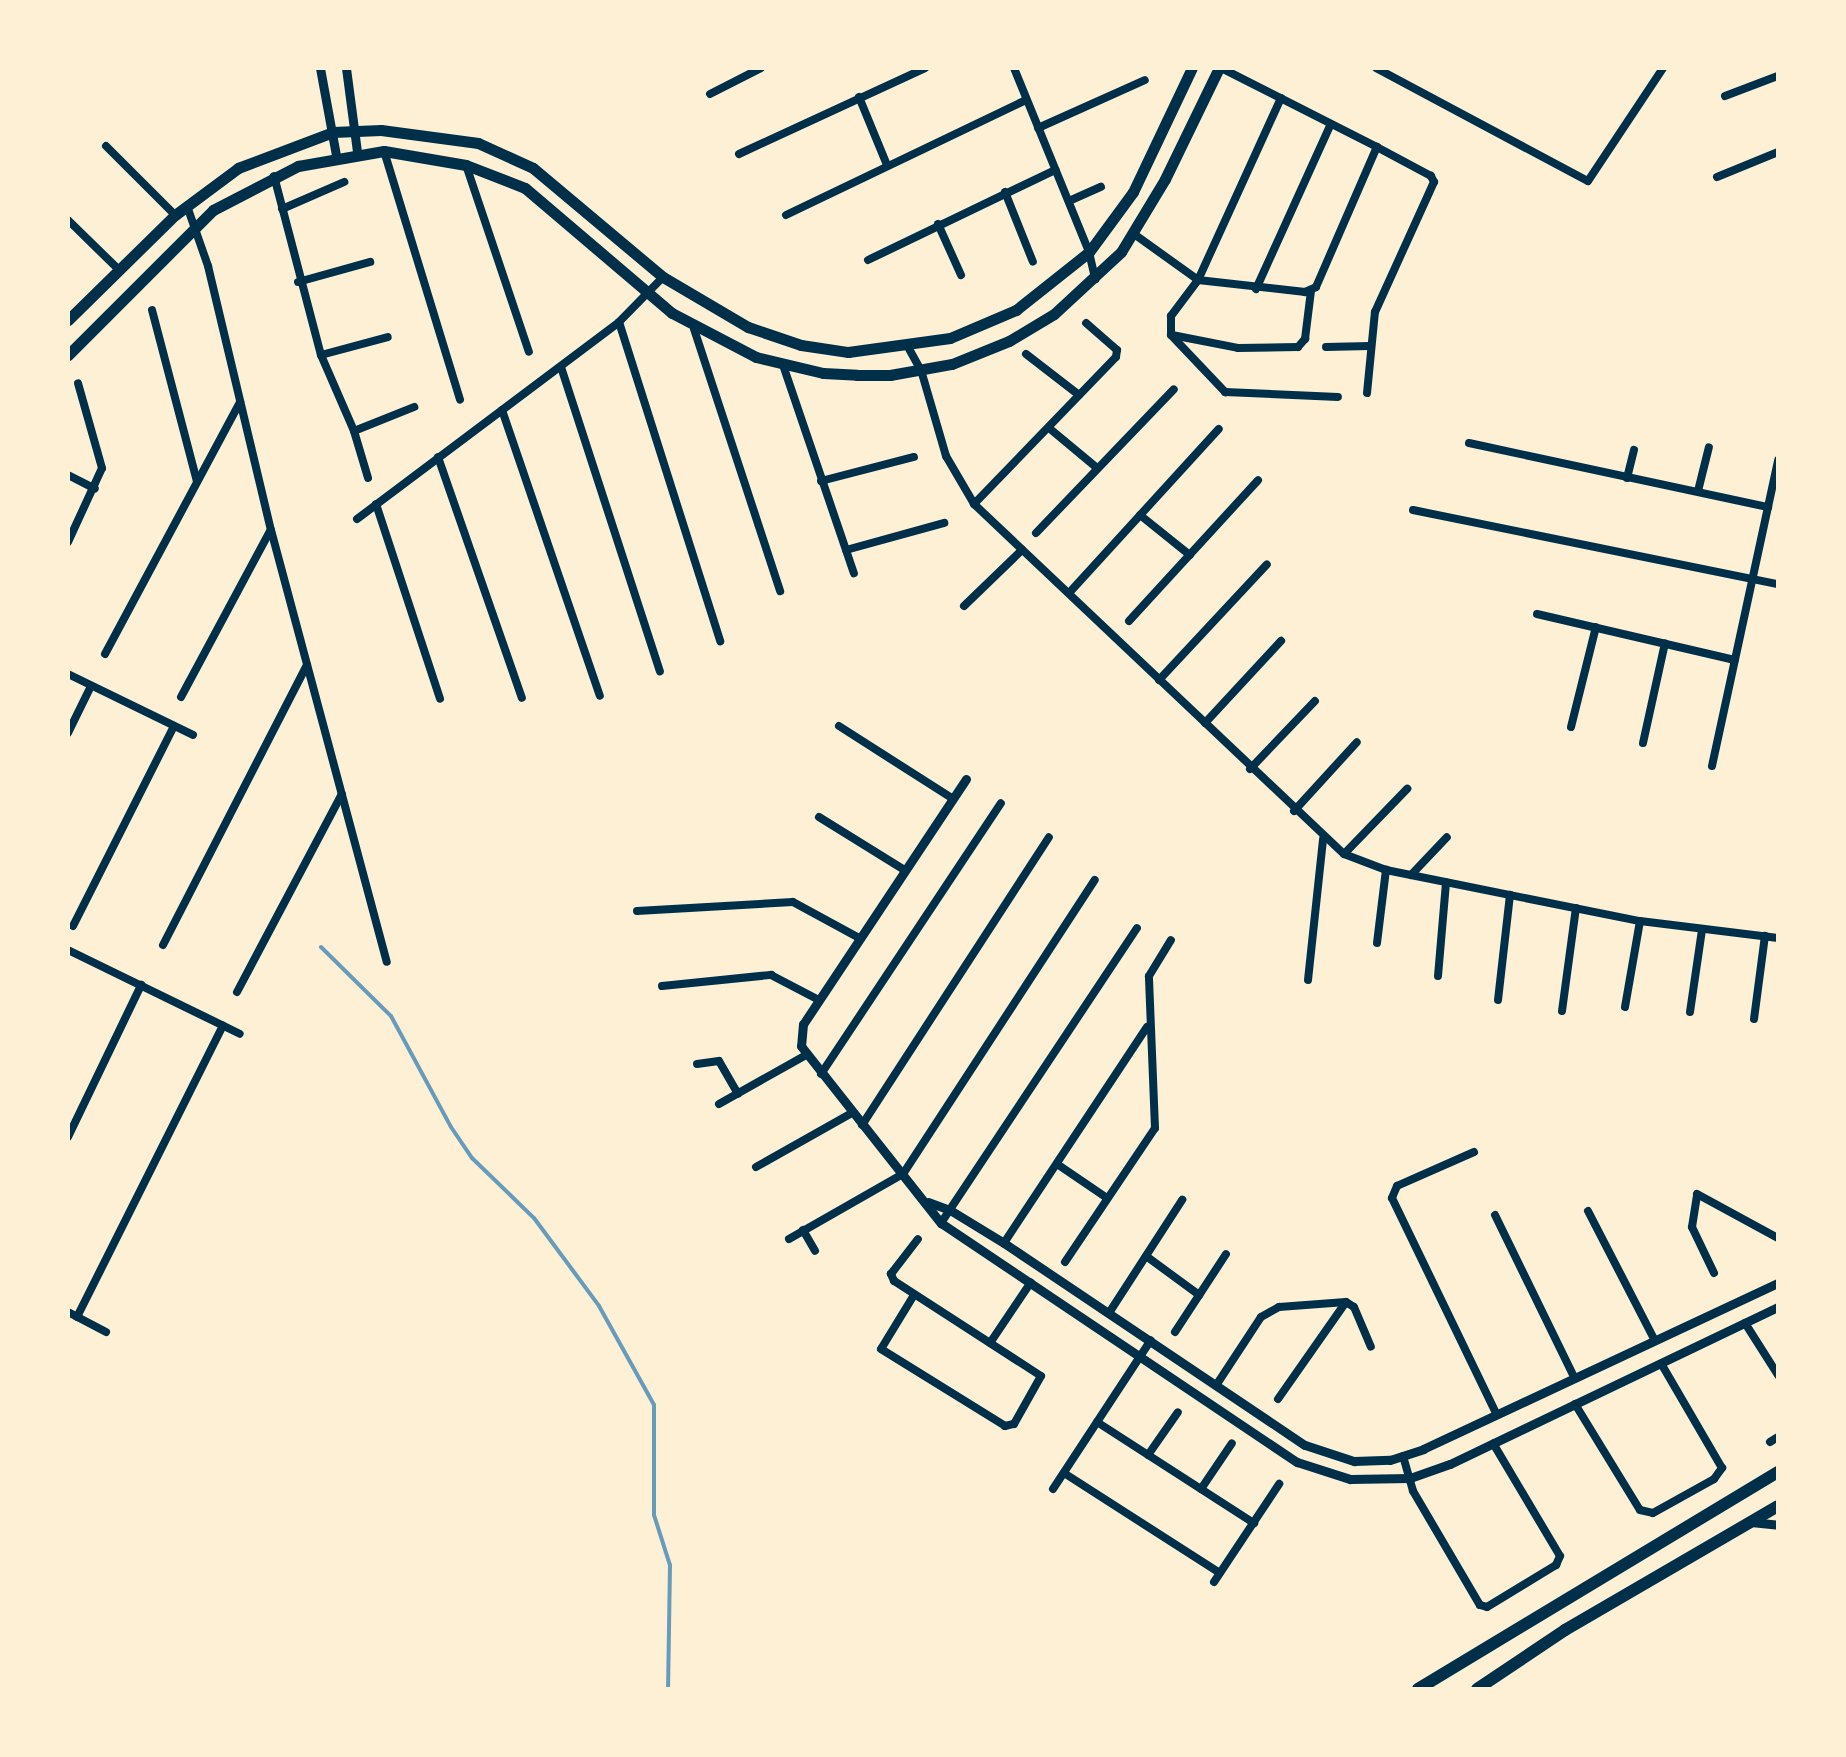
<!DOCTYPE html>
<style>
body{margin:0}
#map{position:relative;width:1846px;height:1757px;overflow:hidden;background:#fdf0d5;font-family:"Titillium Web",sans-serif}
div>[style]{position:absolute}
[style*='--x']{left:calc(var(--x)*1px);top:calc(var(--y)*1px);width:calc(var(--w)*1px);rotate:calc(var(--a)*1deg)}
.stream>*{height:4px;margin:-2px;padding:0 2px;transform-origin:2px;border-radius:2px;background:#669bbc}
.minor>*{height:8px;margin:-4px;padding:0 4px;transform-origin:4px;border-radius:4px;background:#003049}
.tertiary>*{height:9px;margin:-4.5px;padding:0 4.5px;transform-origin:4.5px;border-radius:4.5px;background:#003049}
.secondary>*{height:11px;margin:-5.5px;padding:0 5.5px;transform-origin:5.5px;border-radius:5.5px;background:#003049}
.primary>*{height:12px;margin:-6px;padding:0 6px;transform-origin:6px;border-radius:6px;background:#003049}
span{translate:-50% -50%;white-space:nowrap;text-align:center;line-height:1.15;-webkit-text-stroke:8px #fdf0d5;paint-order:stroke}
.frame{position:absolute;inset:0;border:70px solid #fdf0d5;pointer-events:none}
</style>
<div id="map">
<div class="stream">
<i style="--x:321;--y:947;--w:98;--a:44.6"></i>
<i style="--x:391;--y:1016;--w:126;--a:61.6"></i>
<i style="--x:451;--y:1127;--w:37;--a:56"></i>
<i style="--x:472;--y:1158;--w:86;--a:44.1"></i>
<i style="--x:534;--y:1218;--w:109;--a:53.5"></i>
<i style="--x:599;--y:1306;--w:113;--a:60.9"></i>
<i style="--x:654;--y:1405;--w:110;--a:90"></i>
<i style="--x:654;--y:1515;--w:52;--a:72.3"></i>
<i style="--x:670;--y:1565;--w:124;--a:90.9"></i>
</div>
<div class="minor">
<i style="--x:1014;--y:68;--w:199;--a:67.8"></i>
<i style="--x:1089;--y:252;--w:28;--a:77"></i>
<i style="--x:1376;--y:68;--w:240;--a:28.1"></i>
<i style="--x:1588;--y:181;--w:136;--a:-56.4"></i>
<i style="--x:710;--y:94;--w:57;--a:-27"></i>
<i style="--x:1725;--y:96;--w:57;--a:-20.7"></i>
<i style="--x:859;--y:97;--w:74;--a:67.6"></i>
<i style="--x:1281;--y:98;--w:200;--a:114.5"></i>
<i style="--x:1198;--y:280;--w:45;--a:126.9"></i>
<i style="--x:1171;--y:316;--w:19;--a:90"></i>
<i style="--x:1171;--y:335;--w:79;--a:46.5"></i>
<i style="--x:1225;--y:392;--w:113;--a:2.5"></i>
<i style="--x:1038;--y:128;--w:117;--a:-24.2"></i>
<i style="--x:106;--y:146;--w:98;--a:45"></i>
<i style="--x:384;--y:151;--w:260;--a:73"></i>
<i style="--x:739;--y:154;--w:205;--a:-24.8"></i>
<i style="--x:466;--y:165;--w:197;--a:71.4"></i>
<i style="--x:274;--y:176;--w:185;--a:75.3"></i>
<i style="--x:321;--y:355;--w:83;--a:66.5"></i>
<i style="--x:354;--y:431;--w:49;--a:73.4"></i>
<i style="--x:1717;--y:177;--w:66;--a:-22.3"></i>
<i style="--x:1005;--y:192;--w:75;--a:68.2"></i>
<i style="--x:1069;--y:201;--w:35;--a:-24"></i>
<i style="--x:187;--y:206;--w:64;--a:70.7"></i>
<i style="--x:208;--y:266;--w:271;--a:76.6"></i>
<i style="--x:271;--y:530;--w:447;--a:75"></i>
<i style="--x:282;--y:209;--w:68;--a:-23.5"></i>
<i style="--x:786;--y:215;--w:266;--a:-25.6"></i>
<i style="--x:68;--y:220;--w:70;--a:44.4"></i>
<i style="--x:938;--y:224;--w:56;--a:65.7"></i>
<i style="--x:1134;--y:234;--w:79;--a:35.7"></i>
<i style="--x:1198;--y:280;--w:108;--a:6.4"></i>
<i style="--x:1305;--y:292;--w:12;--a:-24"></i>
<i style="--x:1316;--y:287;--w:153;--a:-66.5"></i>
<i style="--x:1377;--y:147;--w:175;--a:-153.1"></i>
<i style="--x:868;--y:260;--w:208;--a:-25.7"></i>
<i style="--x:298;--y:282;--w:75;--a:-15.5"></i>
<i style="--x:1256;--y:289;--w:181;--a:-65.6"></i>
<i style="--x:152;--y:310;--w:177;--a:75.3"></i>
<i style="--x:619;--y:322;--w:335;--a:72.4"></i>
<i style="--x:694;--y:329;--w:276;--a:71.8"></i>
<i style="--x:1172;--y:335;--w:67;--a:11.1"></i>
<i style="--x:1238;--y:348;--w:60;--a:-1"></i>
<i style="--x:1298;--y:347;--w:11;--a:-49"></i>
<i style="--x:1305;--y:339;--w:48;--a:-82.9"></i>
<i style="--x:908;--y:347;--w:26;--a:61"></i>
<i style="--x:921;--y:370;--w:90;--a:73.8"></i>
<i style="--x:946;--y:456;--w:56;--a:59.7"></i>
<i style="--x:974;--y:504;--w:509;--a:43.41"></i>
<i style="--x:1344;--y:854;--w:45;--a:20.9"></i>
<i style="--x:1386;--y:870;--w:259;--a:11.4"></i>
<i style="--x:1640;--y:921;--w:139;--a:7"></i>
<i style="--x:1326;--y:347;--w:44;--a:-1.3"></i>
<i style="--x:1026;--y:354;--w:67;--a:37.7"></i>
<i style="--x:321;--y:355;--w:69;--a:-15"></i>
<i style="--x:783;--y:365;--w:220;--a:71.2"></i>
<i style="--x:561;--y:367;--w:320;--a:72"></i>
<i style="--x:1367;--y:393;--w:81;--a:-84.4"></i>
<i style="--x:1375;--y:312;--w:143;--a:-65.6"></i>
<i style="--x:1434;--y:182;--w:7;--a:-117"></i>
<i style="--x:1431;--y:176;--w:61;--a:-151.8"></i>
<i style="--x:502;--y:410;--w:302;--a:71.1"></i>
<i style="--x:1049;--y:428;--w:62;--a:39.8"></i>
<i style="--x:354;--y:431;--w:65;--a:-21.8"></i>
<i style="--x:1469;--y:443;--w:306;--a:12.1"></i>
<i style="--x:438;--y:457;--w:255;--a:70.8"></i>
<i style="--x:68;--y:475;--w:30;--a:27"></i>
<i style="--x:1627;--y:478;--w:29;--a:-76"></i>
<i style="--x:821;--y:481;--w:96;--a:-14.5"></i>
<i style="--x:1698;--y:491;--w:45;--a:-76"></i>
<i style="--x:376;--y:504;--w:205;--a:71.8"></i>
<i style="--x:974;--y:504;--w:204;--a:-46"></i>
<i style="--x:1116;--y:357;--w:7;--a:-82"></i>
<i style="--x:1117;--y:350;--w:41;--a:-138.9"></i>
<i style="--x:1413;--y:510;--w:372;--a:11.5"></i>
<i style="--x:1140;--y:515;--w:64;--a:38.7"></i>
<i style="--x:357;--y:519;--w:328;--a:-36.9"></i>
<i style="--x:619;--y:322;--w:63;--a:-45.6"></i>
<i style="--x:1036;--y:533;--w:199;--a:-46.2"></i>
<i style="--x:68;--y:542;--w:81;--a:-65.3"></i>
<i style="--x:102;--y:468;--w:88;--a:-105.8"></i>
<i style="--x:846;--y:550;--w:102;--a:-15.4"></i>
<i style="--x:1069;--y:593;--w:222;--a:-47.6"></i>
<i style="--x:964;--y:606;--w:81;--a:-44"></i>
<i style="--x:1537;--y:614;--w:203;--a:13.1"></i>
<i style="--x:1129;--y:621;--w:191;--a:-47.5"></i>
<i style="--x:105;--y:654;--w:286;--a:-61.8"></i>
<i style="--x:68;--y:674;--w:139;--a:26"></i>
<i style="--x:1159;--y:680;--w:158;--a:-47"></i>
<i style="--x:181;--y:697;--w:188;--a:-61.8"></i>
<i style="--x:1205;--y:723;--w:112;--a:-47.2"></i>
<i style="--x:839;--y:726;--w:135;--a:32.6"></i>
<i style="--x:1571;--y:727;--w:103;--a:-76"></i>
<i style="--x:68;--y:733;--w:52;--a:-63.9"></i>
<i style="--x:1643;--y:743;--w:102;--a:-77.6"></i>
<i style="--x:1712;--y:766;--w:313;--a:-77.8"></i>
<i style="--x:1250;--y:769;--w:94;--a:-46.3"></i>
<i style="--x:1294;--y:811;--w:93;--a:-47.6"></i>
<i style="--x:819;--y:817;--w:102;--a:31.8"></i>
<i style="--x:1344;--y:854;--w:91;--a:-45.9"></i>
<i style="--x:1411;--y:875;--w:52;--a:-46.5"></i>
<i style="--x:637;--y:911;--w:156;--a:-3.3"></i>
<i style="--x:793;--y:902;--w:77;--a:28.6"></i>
<i style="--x:73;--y:926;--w:224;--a:-63.2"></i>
<i style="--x:1377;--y:943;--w:74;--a:-83"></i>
<i style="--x:163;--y:945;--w:315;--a:-62.8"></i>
<i style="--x:68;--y:950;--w:191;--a:26"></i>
<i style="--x:1438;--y:976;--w:94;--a:-85.1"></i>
<i style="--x:1308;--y:980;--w:142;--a:-83.9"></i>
<i style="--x:662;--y:986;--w:110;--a:-5.8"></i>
<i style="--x:771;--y:975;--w:54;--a:27.5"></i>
<i style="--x:237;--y:992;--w:224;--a:-62.1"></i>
<i style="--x:1498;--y:1000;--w:106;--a:-83.5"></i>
<i style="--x:1625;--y:1007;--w:87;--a:-80.1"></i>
<i style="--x:1562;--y:1011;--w:104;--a:-82.3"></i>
<i style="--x:1690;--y:1012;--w:83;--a:-81.7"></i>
<i style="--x:1754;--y:1019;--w:84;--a:-82.5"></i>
<i style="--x:697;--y:1064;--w:22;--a:-8"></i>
<i style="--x:719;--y:1061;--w:38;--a:60"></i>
<i style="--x:821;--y:1074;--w:325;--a:-56.4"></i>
<i style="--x:719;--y:1104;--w:100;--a:-29.4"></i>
<i style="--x:862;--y:1125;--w:343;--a:-57"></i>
<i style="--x:68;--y:1137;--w:169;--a:-64.3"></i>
<i style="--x:1474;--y:1152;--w:84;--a:156.2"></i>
<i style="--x:1397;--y:1186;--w:13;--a:113"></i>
<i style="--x:1392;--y:1198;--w:241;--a:64.2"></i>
<i style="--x:1057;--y:1164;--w:60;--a:34.2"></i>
<i style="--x:756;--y:1167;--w:110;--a:-29.4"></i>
<i style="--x:1588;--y:1211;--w:146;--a:62.7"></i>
<i style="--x:1495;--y:1215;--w:182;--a:64"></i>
<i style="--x:941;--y:1223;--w:354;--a:-56.4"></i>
<i style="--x:803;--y:1230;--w:24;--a:60"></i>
<i style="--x:789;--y:1239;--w:131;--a:-29.7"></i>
<i style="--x:903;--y:1174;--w:351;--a:-56.9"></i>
<i style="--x:1004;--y:1243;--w:259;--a:-56.5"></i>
<i style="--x:1146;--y:1256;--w:66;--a:36.3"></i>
<i style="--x:1065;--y:1262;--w:161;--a:-56.1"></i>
<i style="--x:1155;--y:1128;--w:152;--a:-92.3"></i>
<i style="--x:1149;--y:976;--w:42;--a:-58.6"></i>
<i style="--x:1714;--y:1273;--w:51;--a:-115.6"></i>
<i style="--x:1692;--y:1227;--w:33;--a:-81"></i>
<i style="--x:1697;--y:1194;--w:92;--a:28.5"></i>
<i style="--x:914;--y:1295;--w:63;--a:121.4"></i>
<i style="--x:881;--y:1349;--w:146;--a:31.8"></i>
<i style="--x:1005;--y:1426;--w:9;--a:-13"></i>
<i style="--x:1014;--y:1424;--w:55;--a:-60.6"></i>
<i style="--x:1041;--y:1376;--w:175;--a:-147.1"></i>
<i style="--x:894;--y:1281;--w:8;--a:-113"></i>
<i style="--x:891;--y:1274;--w:44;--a:-52.4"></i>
<i style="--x:68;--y:1312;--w:43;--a:27.8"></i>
<i style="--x:1109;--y:1313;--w:135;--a:-57.1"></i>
<i style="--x:77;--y:1317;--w:326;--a:-63.4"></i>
<i style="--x:1745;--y:1323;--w:62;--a:57.6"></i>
<i style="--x:1175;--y:1332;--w:93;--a:-56.8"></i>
<i style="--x:990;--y:1343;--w:73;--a:-56.1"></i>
<i style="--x:1217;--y:1384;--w:80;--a:-56.7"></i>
<i style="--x:1261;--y:1317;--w:21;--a:-29"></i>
<i style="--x:1279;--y:1307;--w:67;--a:-4.3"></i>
<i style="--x:1346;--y:1302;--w:9;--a:32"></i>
<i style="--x:1354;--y:1307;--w:43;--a:67"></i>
<i style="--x:1278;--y:1399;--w:118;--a:-55"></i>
<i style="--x:1575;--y:1404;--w:124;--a:58.5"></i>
<i style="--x:1640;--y:1510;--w:13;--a:13"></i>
<i style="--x:1653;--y:1513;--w:70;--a:-29.1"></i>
<i style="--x:1714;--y:1479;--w:14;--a:-54"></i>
<i style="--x:1722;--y:1468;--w:121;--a:-120.2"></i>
<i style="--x:1097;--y:1422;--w:187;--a:32.8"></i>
<i style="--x:1770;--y:1442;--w:9;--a:-32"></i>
<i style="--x:1148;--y:1455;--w:52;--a:-55.1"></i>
<i style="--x:1403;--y:1456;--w:36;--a:74"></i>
<i style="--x:1413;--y:1491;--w:132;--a:59.6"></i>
<i style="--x:1480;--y:1605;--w:7;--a:16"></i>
<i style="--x:1487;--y:1607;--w:81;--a:-31.3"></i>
<i style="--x:1556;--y:1565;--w:10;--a:-66"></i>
<i style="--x:1560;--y:1556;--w:131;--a:-120.7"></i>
<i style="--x:1064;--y:1473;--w:185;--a:32.7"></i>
<i style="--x:1053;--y:1489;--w:178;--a:-56.7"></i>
<i style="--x:1201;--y:1489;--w:55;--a:-56"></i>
<i style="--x:1214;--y:1582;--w:118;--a:-56.4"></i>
</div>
<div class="tertiary">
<i style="--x:320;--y:68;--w:88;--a:79.6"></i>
<i style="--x:346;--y:68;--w:85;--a:82.5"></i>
<i style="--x:966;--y:779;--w:294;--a:123.6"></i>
<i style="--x:803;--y:1024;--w:22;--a:95"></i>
<i style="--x:801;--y:1046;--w:226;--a:51.7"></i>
<i style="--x:941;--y:1223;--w:429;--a:33.9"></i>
<i style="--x:1297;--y:1462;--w:56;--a:17.8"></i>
<i style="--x:1350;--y:1479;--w:60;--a:-1"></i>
<i style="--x:1410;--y:1478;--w:42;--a:-19.3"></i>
<i style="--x:1450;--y:1464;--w:364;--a:-25.6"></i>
<i style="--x:928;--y:1202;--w:23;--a:20"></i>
<i style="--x:950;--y:1210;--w:63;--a:31.4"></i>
<i style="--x:1004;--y:1243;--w:362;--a:33.9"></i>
<i style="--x:1305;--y:1445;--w:52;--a:18.1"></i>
<i style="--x:1354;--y:1461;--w:36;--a:-2"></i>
<i style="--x:1390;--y:1460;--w:35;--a:-18"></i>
<i style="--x:1423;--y:1449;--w:392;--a:-25.1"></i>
<i style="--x:1751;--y:1522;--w:27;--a:6"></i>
</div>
<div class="secondary">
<i style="--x:68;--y:320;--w:150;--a:-44.5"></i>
<i style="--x:175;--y:215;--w:79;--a:-36.7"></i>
<i style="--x:238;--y:168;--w:102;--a:-20.8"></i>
<i style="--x:333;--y:132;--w:48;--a:-2.4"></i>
<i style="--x:381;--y:130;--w:98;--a:7.6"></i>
<i style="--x:478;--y:143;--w:60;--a:24.4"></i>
<i style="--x:533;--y:168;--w:170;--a:40"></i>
<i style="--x:663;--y:277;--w:99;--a:30.5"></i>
<i style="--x:748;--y:327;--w:56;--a:18.8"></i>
<i style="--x:801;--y:345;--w:48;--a:8.5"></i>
<i style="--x:848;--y:352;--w:103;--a:-7.8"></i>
<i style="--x:950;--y:338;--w:72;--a:-23"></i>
<i style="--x:1016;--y:310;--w:93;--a:-38.5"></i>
<i style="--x:1089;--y:252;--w:74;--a:-53.7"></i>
<i style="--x:1133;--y:192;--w:137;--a:-64.6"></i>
<i style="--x:68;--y:355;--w:205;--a:-45"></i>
<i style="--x:213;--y:210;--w:96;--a:-27.4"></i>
<i style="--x:298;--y:166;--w:87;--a:-9.9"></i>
<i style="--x:384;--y:151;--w:83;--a:9.7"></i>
<i style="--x:466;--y:165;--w:63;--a:21.3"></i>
<i style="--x:525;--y:188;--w:193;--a:40.4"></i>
<i style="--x:672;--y:313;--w:95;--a:27.6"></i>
<i style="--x:756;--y:357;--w:69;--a:13.4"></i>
<i style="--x:823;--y:373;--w:34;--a:3"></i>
<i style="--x:857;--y:375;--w:33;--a:0"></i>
<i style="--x:890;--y:375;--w:63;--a:-10.1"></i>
<i style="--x:952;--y:364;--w:61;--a:-22"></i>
<i style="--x:1009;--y:341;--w:52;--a:-31"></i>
<i style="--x:1054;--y:314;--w:91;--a:-42.8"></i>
<i style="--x:1121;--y:252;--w:85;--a:-58.9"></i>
<i style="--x:1165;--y:179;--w:123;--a:-64.1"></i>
</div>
<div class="primary">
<i style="--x:1418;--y:1689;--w:420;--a:-31.1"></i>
<i style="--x:1477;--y:1689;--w:106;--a:-33.8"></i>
<i style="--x:1565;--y:1630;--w:246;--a:-30.2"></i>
</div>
<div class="frame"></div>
</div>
